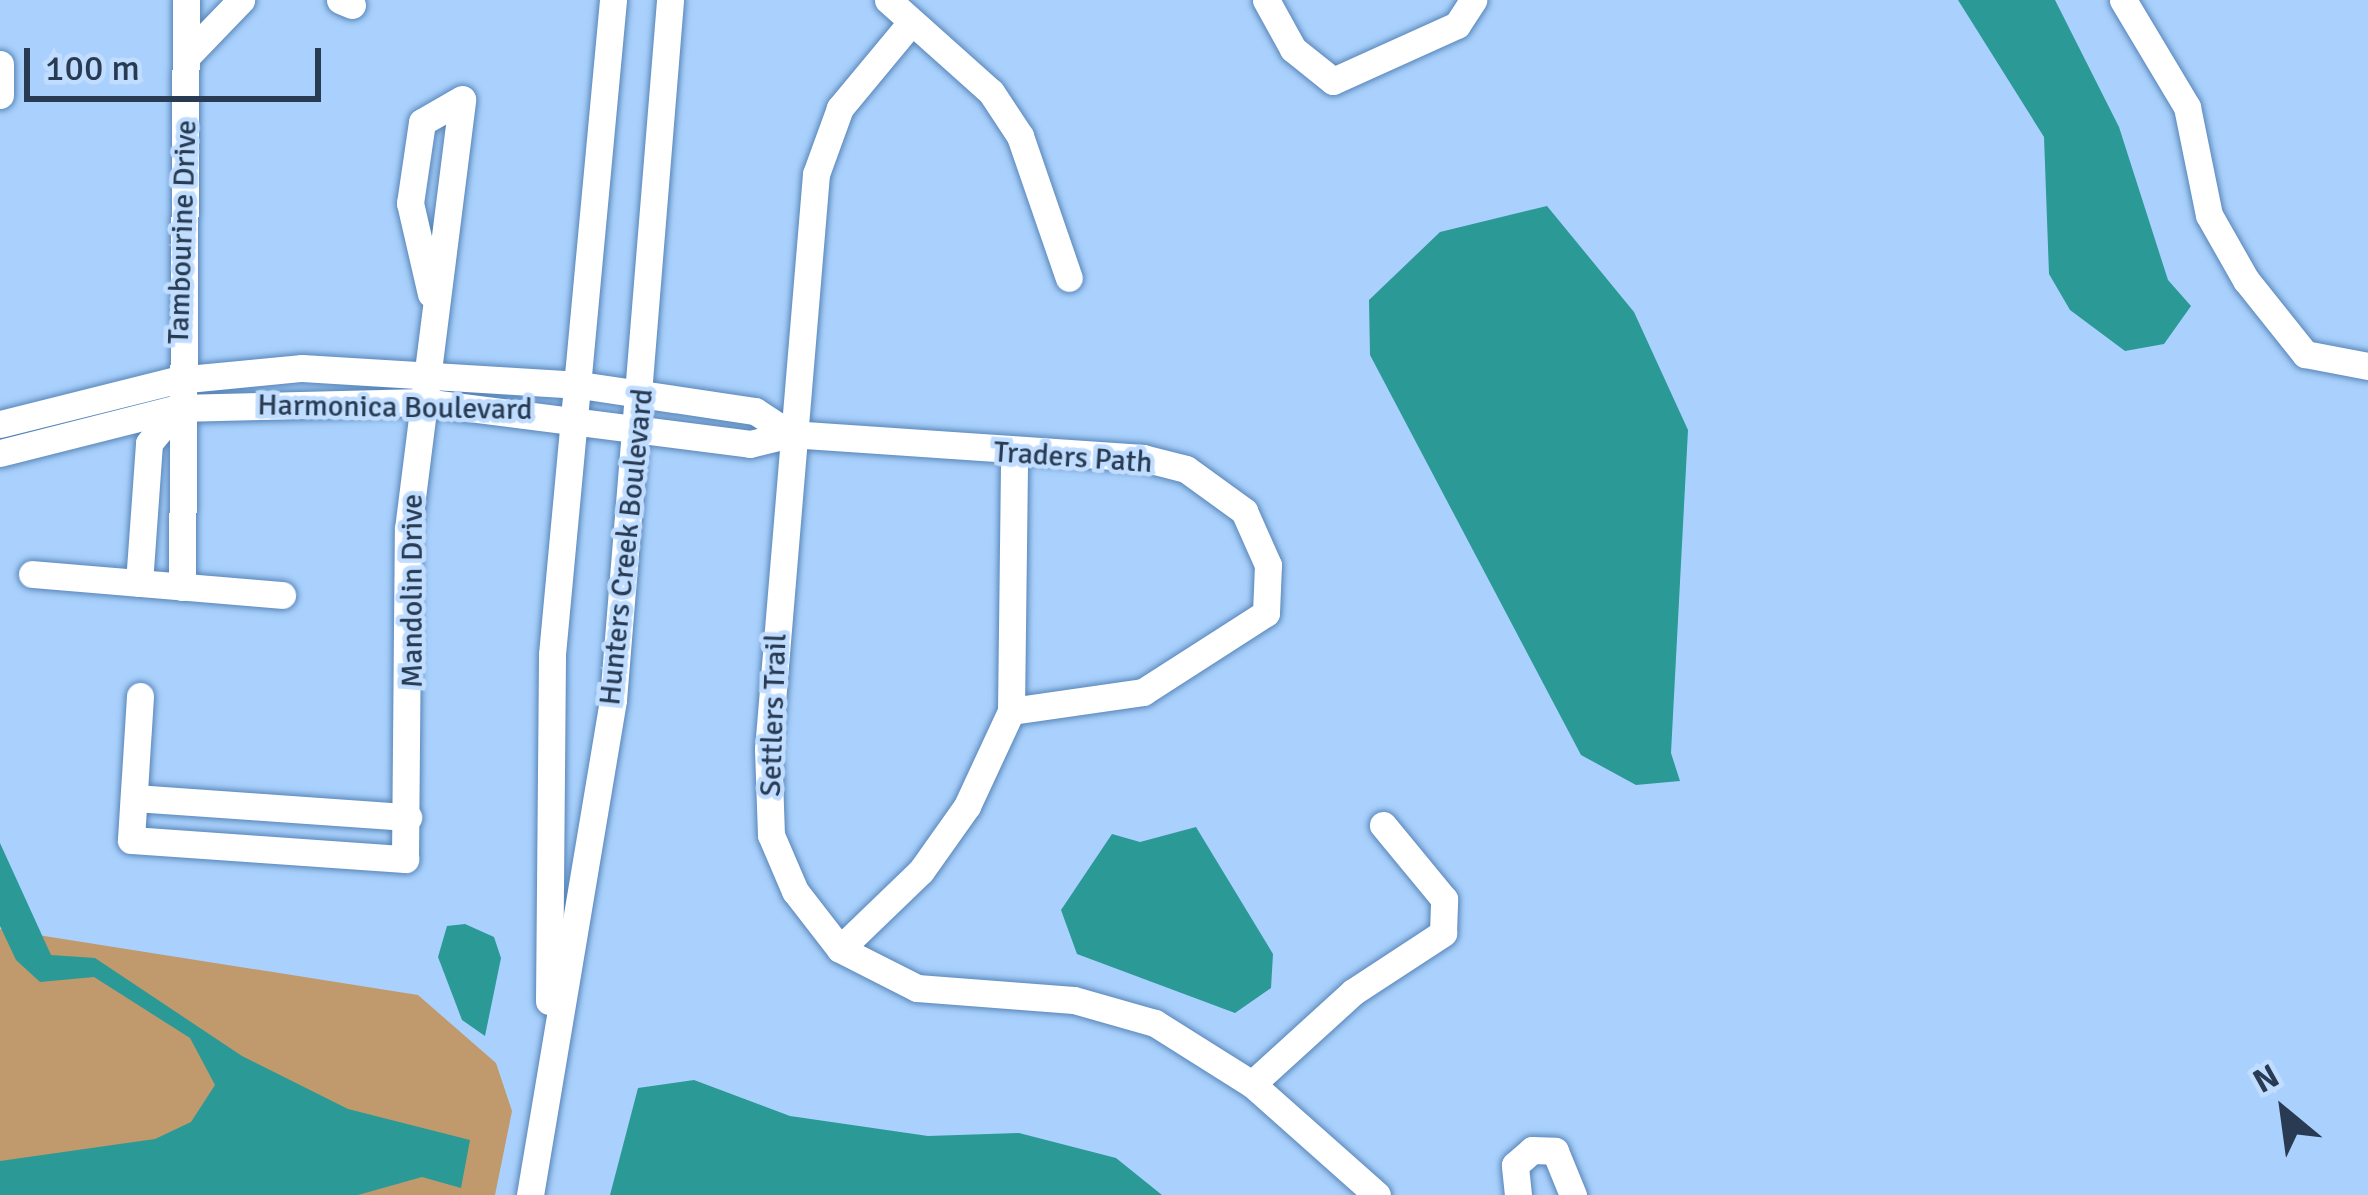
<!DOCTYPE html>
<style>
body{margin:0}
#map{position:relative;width:2368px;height:1195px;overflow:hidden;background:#aad1fd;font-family:Signika,sans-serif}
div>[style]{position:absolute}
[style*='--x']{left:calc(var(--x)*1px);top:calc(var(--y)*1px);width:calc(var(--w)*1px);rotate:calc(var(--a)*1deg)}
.green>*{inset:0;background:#c09a6c}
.water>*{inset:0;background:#2b9996}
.roads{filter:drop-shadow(0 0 3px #5785b8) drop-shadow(0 0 3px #5785b8)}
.minor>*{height:27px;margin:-13.5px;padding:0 13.5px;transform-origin:13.5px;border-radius:13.5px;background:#fff}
span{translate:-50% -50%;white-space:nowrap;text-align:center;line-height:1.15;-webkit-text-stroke:9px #c0ddff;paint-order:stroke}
.street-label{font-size:30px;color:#283b52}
.north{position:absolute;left:2224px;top:1051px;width:120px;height:120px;-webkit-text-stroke:9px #c0ddff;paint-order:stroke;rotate:331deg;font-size:33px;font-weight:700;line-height:48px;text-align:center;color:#283b52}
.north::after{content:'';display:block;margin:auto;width:42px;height:54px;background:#283b52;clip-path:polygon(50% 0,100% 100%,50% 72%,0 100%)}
.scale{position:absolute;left:24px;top:48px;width:297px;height:54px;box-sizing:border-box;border:6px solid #283b52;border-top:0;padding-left:15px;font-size:36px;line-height:42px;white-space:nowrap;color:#283b52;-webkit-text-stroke:9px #c0ddff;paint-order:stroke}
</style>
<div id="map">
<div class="green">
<i style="clip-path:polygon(0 929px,418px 995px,496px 1063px,512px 1111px,495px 1195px,0 1195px)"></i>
</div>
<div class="water">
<i style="clip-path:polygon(1958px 0,2055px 0,2119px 127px,2168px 280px,2191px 306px,2164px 344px,2125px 351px,2070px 310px,2049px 274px,2044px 137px)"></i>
<i style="clip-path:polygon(1547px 206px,1634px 312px,1688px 430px,1671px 753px,1680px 781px,1636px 785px,1581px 755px,1370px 355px,1369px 300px,1440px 232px)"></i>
<i style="clip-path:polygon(1196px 827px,1273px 954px,1271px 988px,1235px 1013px,1077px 954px,1061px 910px,1112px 834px,1140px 842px)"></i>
<i style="clip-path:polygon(0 843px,51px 955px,95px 958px,242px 1056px,348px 1109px,470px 1140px,461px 1188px,422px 1177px,358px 1195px,0 1195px,0 1161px,155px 1139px,191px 1122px,215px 1085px,190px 1038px,94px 977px,40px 982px,16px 960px,0 926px)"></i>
<i style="clip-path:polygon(465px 924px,494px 937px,501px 958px,485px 1036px,462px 1020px,438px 957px,447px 926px)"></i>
<i style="clip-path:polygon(694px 1080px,790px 1116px,928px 1136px,1019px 1133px,1116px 1158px,1162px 1195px,610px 1195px,638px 1088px)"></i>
</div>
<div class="roads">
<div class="minor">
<i style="--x:340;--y:0;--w:13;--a:23"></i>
<i style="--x:888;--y:0;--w:138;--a:41.8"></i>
<i style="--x:991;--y:92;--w:53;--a:56.6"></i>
<i style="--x:1020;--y:136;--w:150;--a:71"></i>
<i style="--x:1266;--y:0;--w:56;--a:61.1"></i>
<i style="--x:1293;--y:49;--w:51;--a:38.7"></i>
<i style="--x:1333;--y:81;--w:136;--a:-24.3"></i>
<i style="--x:1457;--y:25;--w:30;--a:-57"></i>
<i style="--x:2123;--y:0;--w:125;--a:59.1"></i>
<i style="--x:2187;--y:107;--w:110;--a:78.5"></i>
<i style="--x:2209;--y:215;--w:75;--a:60.4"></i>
<i style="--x:2246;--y:280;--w:95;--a:51.4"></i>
<i style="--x:2305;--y:354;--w:64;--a:10.8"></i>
<i style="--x:908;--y:26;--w:107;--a:129.7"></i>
<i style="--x:840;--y:108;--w:70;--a:110"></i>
<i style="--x:816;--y:174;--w:577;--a:94.77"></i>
<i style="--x:768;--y:749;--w:86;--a:88"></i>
<i style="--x:771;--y:835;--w:61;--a:66.8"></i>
<i style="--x:795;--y:891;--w:73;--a:52.2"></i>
<i style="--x:840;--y:949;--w:86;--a:26.9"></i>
<i style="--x:917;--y:988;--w:157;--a:4.4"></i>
<i style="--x:1074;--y:1000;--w:84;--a:15.9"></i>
<i style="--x:1155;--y:1023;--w:115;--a:32.2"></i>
<i style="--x:1252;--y:1084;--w:167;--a:41.6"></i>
<i style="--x:187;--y:56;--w:78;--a:-46"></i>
<i style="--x:0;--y:64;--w:31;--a:90"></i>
<i style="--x:0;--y:424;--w:182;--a:-14"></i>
<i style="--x:177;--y:380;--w:126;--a:-5.5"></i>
<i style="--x:302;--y:368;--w:279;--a:3.5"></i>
<i style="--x:580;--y:385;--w:177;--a:8.5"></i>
<i style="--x:755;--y:411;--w:42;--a:33.3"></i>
<i style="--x:0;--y:453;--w:184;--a:-14.2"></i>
<i style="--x:178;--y:408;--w:245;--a:-1.4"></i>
<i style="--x:423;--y:402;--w:330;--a:7.3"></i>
<i style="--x:750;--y:444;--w:41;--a:-14"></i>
<i style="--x:790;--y:434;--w:354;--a:3.9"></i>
<i style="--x:1143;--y:458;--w:44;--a:14.3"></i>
<i style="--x:1186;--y:469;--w:72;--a:35.9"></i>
<i style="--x:1244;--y:511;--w:59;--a:66"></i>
<i style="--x:1268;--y:565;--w:48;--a:92.4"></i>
<i style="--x:1266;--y:613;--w:146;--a:147.3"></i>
<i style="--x:1143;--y:692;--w:133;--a:171.8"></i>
<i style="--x:32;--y:574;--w:251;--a:4.8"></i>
<i style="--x:139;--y:583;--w:140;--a:-85.9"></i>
<i style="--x:149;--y:443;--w:45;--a:-50.4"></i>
<i style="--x:182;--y:587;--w:587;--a:-89.61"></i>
<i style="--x:140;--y:696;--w:144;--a:93.6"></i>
<i style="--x:131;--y:840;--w:275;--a:4"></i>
<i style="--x:405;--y:859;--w:330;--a:-89.5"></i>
<i style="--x:408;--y:529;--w:433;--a:-82.8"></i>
<i style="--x:462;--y:99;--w:46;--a:150.1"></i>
<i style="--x:422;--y:122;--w:82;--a:98.4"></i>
<i style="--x:410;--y:203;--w:93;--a:77"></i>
<i style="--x:134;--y:798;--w:275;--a:4"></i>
<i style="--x:840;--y:949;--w:112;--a:-43.9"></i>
<i style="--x:921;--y:871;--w:80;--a:-54.7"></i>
<i style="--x:967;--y:806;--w:105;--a:-65.1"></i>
<i style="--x:1011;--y:711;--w:256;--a:-89.3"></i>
<i style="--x:549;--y:1001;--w:347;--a:-89.5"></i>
<i style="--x:552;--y:654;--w:657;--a:-84.67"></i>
<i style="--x:1252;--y:1084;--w:137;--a:-42.3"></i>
<i style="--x:1353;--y:992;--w:108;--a:-33.2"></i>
<i style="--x:1443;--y:933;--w:34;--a:-88"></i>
<i style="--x:1444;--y:899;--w:96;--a:-129.5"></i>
<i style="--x:530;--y:1195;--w:502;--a:-80.48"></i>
<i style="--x:613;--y:700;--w:702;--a:-85.34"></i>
<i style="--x:1518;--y:1195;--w:30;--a:-96"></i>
<i style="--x:1515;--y:1165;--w:23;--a:-41"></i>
<i style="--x:1532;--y:1150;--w:23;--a:2"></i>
<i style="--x:1555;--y:1151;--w:48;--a:67.8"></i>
</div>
</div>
<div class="street-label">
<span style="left:183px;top:232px;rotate:-88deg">Tambourine Drive</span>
<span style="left:395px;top:408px;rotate:1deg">Harmonica Boulevard</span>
<span style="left:1073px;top:458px;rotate:4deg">Traders Path</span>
<span style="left:627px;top:547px;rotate:-84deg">Hunters Creek Boulevard</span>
<span style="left:413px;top:591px;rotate:-90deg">Mandolin Drive</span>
<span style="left:774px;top:715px;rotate:-88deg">Settlers Trail</span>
</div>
<div class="north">N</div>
<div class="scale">100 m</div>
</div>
